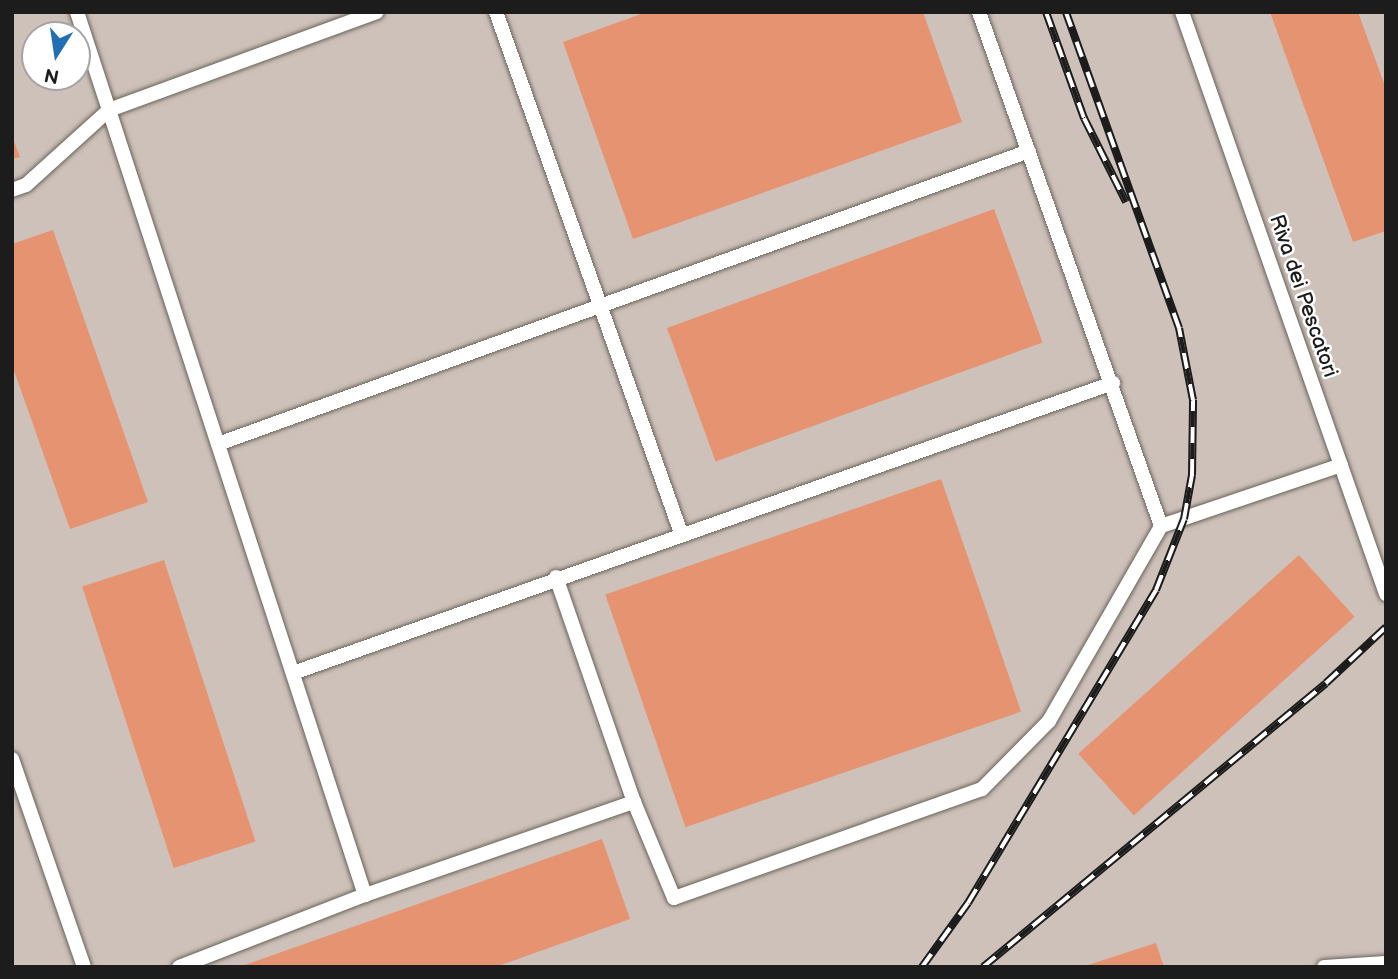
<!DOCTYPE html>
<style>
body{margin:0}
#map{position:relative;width:1398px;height:979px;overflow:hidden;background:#f4e6ce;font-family:"Balsamiq Sans",sans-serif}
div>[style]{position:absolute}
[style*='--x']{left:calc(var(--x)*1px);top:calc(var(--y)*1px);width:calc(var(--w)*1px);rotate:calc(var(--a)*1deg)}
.industrial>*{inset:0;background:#cec1ba}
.building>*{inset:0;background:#e59371;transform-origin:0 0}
.roads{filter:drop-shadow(0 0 2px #68635a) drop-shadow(0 0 2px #68635a)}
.lane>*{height:14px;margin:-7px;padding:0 7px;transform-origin:7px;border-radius:7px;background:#fff}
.rail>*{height:8px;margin-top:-4px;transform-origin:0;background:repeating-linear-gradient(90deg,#fff 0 16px,#1c1c1c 0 32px);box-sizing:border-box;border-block:2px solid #1c1c1c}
span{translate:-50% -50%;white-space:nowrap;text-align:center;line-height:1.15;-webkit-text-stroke:5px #fff;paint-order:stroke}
.street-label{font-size:21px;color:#1c1c1c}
.frame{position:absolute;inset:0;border:14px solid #1c1c1c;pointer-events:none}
.north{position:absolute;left:21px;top:21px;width:70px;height:70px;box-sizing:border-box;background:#fff;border:2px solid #a4a4a4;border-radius:50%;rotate:192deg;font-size:19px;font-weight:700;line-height:28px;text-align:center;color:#1c1c1c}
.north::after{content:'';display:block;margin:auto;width:24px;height:32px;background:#1f6fb2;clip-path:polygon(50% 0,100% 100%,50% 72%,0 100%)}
</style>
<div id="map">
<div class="industrial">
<i style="clip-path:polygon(evenodd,12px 12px,1386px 12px,1386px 967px,12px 967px,12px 12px,35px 35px,77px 35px,77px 77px,35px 77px,35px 35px)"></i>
</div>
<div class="building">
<i style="clip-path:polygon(647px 12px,923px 12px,962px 122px,633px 239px,563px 42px)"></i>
<i style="clip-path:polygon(1270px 12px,1358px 12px,1386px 89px,1386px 231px,1353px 242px)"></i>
<i style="clip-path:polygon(12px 136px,20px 157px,12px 159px)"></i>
<i style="left:994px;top:209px;width:142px;height:348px;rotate:70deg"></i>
<i style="clip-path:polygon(53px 230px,148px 502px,70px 529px,12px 365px,12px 244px)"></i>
<i style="left:941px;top:479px;width:246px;height:355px;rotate:71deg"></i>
<i style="left:1299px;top:555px;width:83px;height:297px;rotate:48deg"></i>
<i style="left:164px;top:560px;width:296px;height:86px;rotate:72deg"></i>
<i style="clip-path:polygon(602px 839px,630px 919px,495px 967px,239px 967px)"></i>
<i style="clip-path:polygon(1156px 943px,1164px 967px,1085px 967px,1085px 966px)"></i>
</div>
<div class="roads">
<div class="lane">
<i style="--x:77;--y:12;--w:929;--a:71.94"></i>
<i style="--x:496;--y:12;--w:553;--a:70.45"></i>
<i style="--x:1182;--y:12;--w:617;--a:70.68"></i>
<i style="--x:12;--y:190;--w:15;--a:-20"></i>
<i style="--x:26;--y:185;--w:112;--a:-42.1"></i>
<i style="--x:109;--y:110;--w:285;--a:-20.1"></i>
<i style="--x:218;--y:444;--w:862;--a:-19.86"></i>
<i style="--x:1161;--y:526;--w:190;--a:-18.7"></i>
<i style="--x:556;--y:577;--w:238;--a:70.9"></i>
<i style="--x:634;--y:802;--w:104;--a:67.4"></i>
<i style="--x:674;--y:898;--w:327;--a:-19.5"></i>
<i style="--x:982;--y:789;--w:95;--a:-45.4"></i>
<i style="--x:1049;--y:721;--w:225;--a:-60.1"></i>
<i style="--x:1161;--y:526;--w:545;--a:-109.5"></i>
<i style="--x:293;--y:673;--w:870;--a:-19.48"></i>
<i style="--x:12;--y:759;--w:220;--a:70.9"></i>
<i style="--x:179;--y:967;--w:199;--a:-21.2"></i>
<i style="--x:365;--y:895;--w:285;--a:-19.1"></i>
<i style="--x:1324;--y:967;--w:62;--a:-3.7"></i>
</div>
</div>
<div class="rail">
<i style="--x:1046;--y:12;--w:113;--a:70.3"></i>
<i style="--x:1084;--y:118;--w:94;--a:63.4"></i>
<i style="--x:922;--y:967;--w:79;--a:-54.3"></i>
<i style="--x:968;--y:903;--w:365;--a:-59"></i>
<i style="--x:1156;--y:590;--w:76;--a:-68.5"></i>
<i style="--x:1184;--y:519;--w:45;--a:-79.7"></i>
<i style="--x:1192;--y:475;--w:75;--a:-89.2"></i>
<i style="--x:1193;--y:400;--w:73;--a:-101"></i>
<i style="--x:1179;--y:328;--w:336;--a:-109.7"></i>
<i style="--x:983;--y:967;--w:445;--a:-39.6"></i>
<i style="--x:1326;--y:683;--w:82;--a:-43"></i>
</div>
<div class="street-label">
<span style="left:1303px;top:296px;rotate:71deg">Riva dei Pescatori</span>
</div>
<div class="frame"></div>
<div class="north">N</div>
</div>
